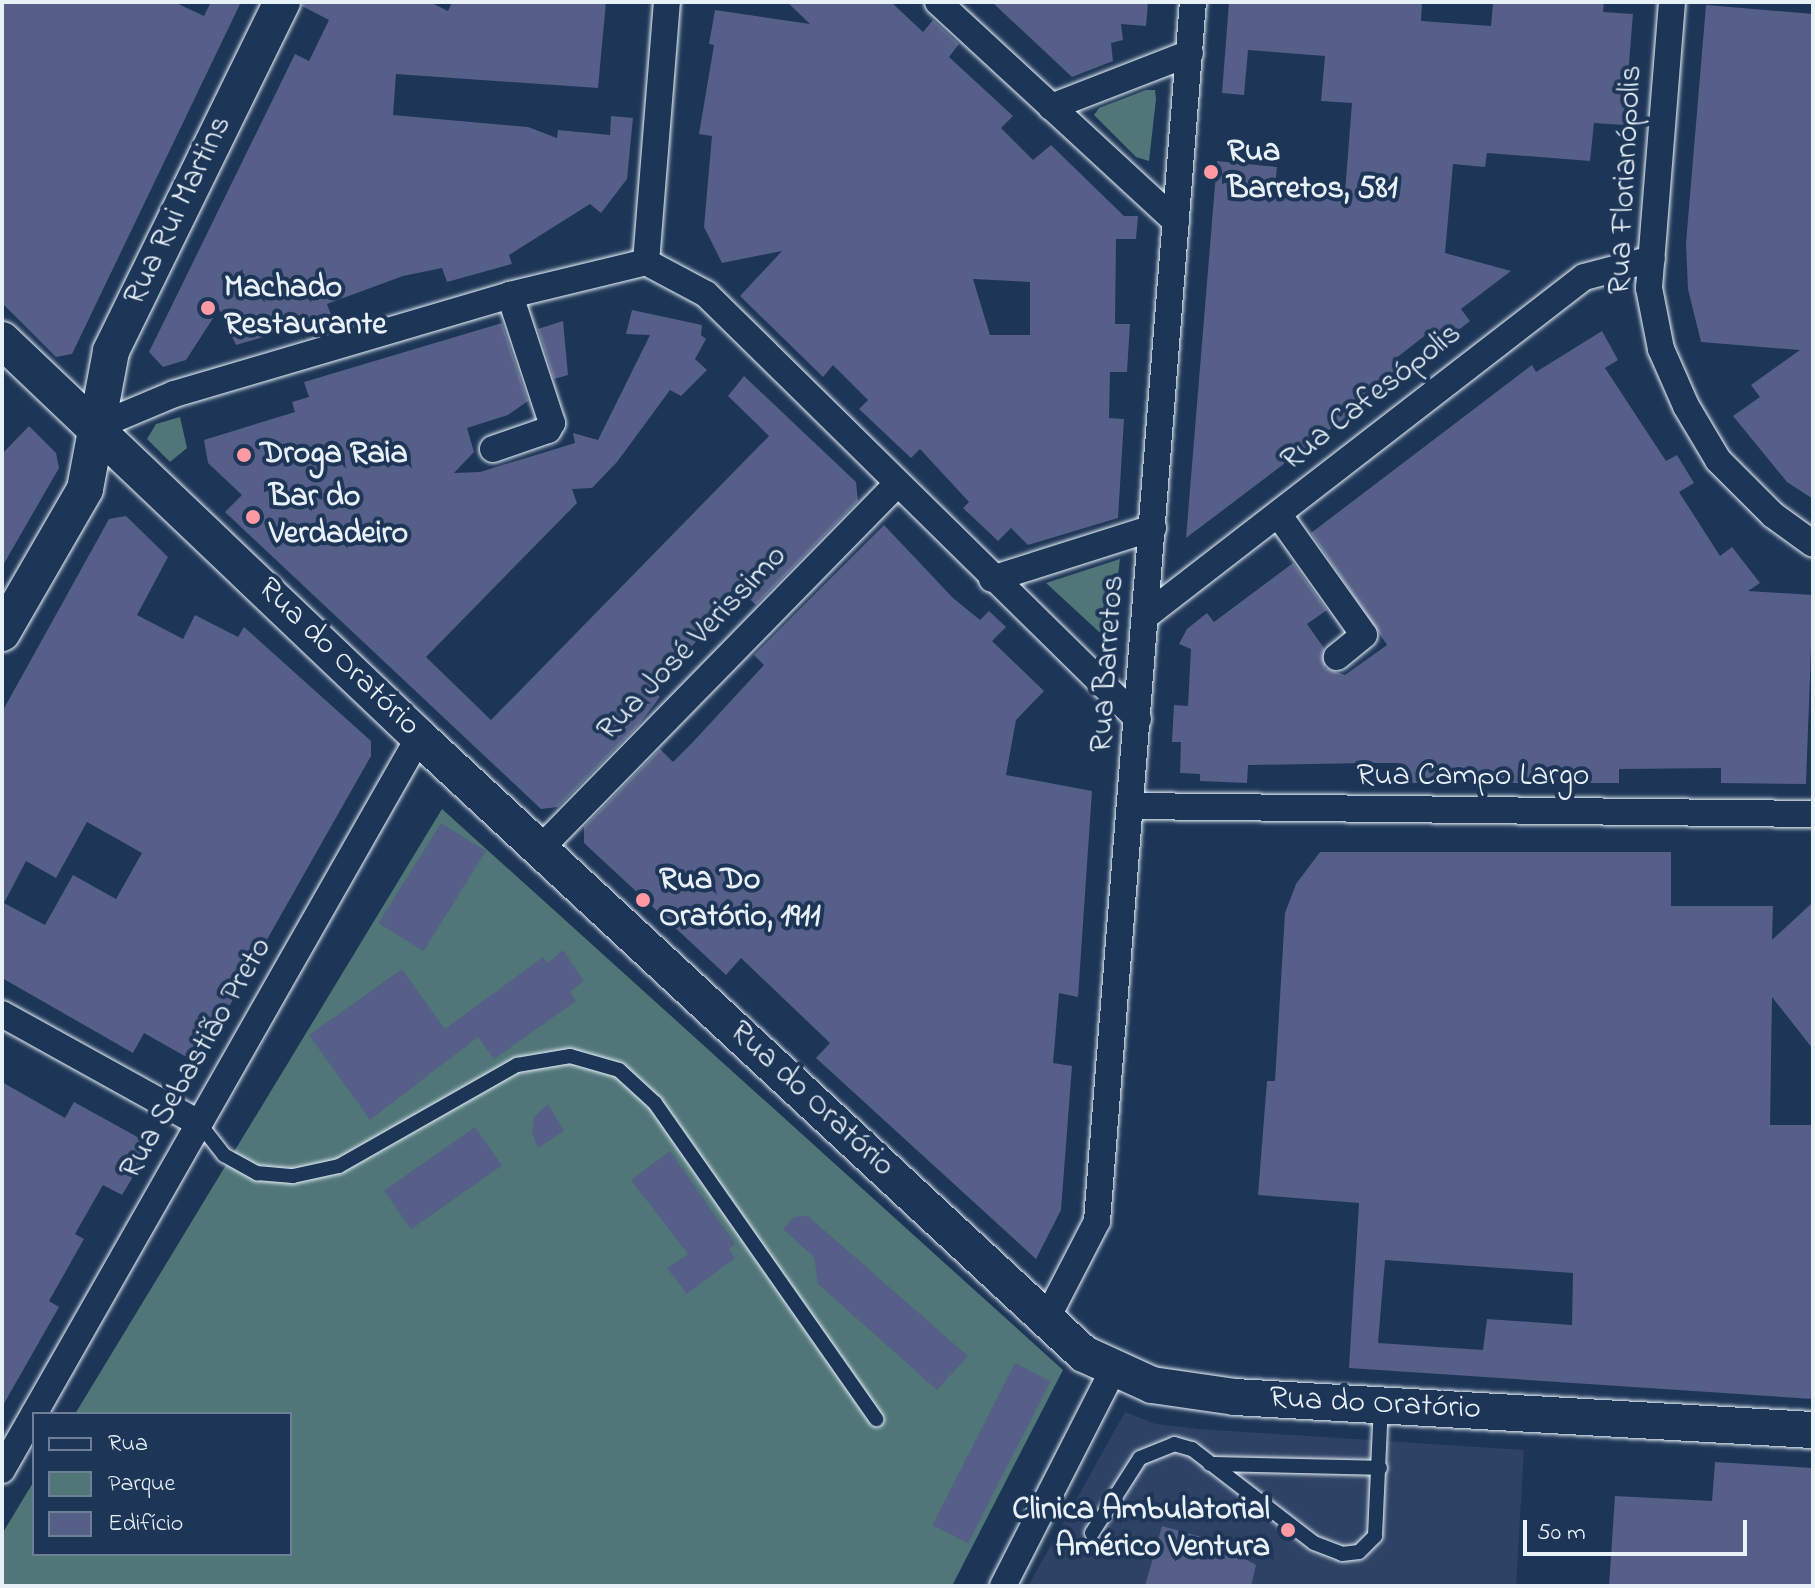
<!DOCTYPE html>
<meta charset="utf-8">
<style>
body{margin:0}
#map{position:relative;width:1815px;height:1588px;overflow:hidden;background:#1d3557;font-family:"Indie Flower",sans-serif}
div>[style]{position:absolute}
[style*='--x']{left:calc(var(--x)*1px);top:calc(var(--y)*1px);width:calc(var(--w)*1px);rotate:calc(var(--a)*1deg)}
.built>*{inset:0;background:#2e4265}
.green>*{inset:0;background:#507678}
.building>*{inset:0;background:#555f87;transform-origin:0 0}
.roads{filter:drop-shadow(0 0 2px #e8f1f8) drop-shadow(0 0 2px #e8f1f8)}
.lane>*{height:14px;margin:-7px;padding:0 7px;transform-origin:7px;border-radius:7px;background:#1d3557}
.street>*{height:26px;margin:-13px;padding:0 13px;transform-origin:13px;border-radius:13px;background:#1d3557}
.secondary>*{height:36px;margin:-18px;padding:0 18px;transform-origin:18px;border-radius:18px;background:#1d3557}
.dots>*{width:22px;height:22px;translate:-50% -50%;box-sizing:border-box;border:4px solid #1d3557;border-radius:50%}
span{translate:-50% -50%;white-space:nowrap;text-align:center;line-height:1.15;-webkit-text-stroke:8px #1d3557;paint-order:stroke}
.poi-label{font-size:32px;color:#e8f1f8;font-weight:700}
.left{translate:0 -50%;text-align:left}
.right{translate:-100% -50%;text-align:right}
.street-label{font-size:32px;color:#e8f1f8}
.frame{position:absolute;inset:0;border:4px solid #e8f1f8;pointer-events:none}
.legend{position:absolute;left:32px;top:1412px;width:260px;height:144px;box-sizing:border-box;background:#1d3557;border:2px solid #6e8097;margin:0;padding:10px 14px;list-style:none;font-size:24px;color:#e8f1f8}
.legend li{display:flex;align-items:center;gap:16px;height:40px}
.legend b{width:40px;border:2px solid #6e8097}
.scale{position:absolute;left:1523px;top:1520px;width:224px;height:36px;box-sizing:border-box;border:4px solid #e8f1f8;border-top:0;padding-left:10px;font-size:24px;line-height:28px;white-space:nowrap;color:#e8f1f8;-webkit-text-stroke:6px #1d3557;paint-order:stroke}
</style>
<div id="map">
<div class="built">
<i style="clip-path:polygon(1125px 1412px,1156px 1424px,1199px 1429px,1524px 1450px,1516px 1586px,1028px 1586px)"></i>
</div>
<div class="green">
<i style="clip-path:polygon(1146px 90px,1155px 90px,1156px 99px,1149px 161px,1136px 157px,1094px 115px,1099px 108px)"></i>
<i style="clip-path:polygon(180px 417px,187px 448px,170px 462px,147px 439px,156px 424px)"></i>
<i style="clip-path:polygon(1120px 559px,1110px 642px,1046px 583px)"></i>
<i style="clip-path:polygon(442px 809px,1063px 1370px,952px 1586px,2px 1586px,2px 1534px,34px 1481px,34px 1554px,290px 1554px,290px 1414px,75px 1414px)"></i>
</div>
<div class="building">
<i style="clip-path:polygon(2px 2px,174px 2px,204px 16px,211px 2px,241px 2px,72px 354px,56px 357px,2px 303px)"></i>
<i style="clip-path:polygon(303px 2px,430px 2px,448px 11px,452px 2px,606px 2px,598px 88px,396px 74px,393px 115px,528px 127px,557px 138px,558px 130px,610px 135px,611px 116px,633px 118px,627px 179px,601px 213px,590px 204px,509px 255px,512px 264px,447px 282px,442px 268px,403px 276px,327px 304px,332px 317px,236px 345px,219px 309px,186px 360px,163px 367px,149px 352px,295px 54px,309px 61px,329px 20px,302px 6px)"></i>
<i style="clip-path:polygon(evenodd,787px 2px,891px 2px,923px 32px,933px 20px,959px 44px,949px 57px,1013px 116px,1001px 128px,1033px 160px,1051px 145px,1124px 216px,1138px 216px,1136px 239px,1116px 239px,1115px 324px,1130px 324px,1127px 372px,1110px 372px,1109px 418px,1124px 419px,1118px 518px,1028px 545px,1011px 528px,998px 541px,963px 508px,969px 502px,920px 449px,911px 458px,859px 409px,868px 400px,833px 365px,823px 377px,740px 296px,782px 251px,722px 263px,704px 227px,712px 136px,699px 134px,714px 45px,709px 44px,715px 10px,810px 24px,787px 2px,973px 279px,1030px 282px,1030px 335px,990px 335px,973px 279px)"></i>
<i style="clip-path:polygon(992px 2px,1148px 2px,1146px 26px,1121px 24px,1123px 40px,1111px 43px,1113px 61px,1072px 77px)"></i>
<i style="clip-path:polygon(1229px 2px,1422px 2px,1421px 21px,1491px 26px,1493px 3px,1604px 2px,1603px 12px,1633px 14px,1624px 125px,1594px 123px,1590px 161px,1487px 153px,1485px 167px,1453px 164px,1445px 253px,1511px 271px,1461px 309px,1470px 321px,1437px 347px,1427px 334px,1395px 359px,1402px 375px,1186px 538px,1217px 161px,1277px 167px,1275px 187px,1345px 192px,1352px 103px,1321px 101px,1325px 56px,1248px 50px,1244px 95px,1222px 93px)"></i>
<i style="clip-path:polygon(1706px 5px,1813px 14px,1813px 499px,1787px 482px,1733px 416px,1760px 397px,1751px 385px,1800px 350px,1701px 342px,1688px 289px,1686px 243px)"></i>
<i style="clip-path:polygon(632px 310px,702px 325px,701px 335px,706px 339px,695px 359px,707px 370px,681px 396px,670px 390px,617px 462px,592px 488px,572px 489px,577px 503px,426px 657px,491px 720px,769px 436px,728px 396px,744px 376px,856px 482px,858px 501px,756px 605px,742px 592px,652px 689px,660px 697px,637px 727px,558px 807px,541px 809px,225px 512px,242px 495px,208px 463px,204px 440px,295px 412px,292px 402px,309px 397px,304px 382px,502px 323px,528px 401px,508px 415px,467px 428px,474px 452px,454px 473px,480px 472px,575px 443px,573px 433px,598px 440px,650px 335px,626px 334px)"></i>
<i style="clip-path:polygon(563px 321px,568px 375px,554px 379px,538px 329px)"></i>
<i style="clip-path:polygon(1602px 331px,1618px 360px,1605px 368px,1666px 461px,1677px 455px,1694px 483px,1679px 492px,1720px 556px,1732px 547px,1760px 583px,1748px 591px,1813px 595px,1806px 784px,1721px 783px,1721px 768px,1619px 769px,1619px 783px,1399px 783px,1399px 763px,1367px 763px,1248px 765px,1247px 783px,1200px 781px,1200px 774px,1180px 773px,1181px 742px,1172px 742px,1174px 705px,1188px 706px,1191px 649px,1179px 644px,1187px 629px,1207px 613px,1214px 622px,1293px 563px,1327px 610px,1307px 624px,1324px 648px,1325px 668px,1345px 675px,1387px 645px,1311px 533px,1532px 365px,1536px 372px)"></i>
<i style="clip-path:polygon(29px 426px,56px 453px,59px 468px,2px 567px,2px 454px)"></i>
<i style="clip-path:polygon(evenodd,126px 516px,168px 557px,137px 615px,183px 639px,195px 615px,238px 637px,244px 627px,371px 741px,371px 756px,197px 1063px,144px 1033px,133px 1053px,2px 978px,2px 712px,109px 519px,126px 516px,87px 822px,142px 853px,116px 899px,73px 875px,45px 925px,4px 903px,26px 861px,56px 878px,87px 822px)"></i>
<i style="clip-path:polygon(884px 525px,953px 598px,980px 620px,989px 611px,1006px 627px,992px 641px,1044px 691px,1016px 720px,1006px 775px,1092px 791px,1078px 997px,1059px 993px,1057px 1017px,1053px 1063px,1072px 1066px,1061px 1210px,1036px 1259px,816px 1058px,830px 1043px,741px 958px,726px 975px,584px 843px,584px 827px,660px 749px,673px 762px,692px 743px,764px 665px,754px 655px)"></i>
<i style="left:441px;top:823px;width:53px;height:118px;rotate:32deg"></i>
<i style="clip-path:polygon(evenodd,1320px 852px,1671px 852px,1671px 906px,1773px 906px,1772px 940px,1813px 902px,1813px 1049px,1772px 997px,1770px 1125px,1813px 1125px,1813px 1399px,1349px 1368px,1359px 1203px,1258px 1195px,1267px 1081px,1275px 1081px,1285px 913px,1296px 884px,1320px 852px,1385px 1260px,1573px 1273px,1572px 1325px,1487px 1319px,1483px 1350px,1378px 1343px,1385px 1260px)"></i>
<i style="clip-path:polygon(563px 950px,584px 981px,570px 992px,576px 1001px,494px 1059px,478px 1037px,370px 1120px,309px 1035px,402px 969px,445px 1029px,543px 957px,548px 963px)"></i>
<i style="clip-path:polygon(2px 1082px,65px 1118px,74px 1102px,152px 1145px,122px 1195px,103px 1185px,75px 1234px,84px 1239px,49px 1301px,59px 1307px,2px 1407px)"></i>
<i style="clip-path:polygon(548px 1104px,564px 1131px,538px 1148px,532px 1132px,534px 1117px)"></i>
<i style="left:475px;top:1127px;width:47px;height:111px;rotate:55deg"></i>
<i style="clip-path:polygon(670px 1151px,735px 1244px,729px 1249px,735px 1258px,687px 1294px,667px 1268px,688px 1254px,631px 1180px)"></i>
<i style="clip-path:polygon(808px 1216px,968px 1356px,937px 1390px,818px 1284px,814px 1257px,783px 1229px,794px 1217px)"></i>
<i style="left:1015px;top:1363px;width:40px;height:182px;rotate:27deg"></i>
<i style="clip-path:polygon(1715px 1462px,1813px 1468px,1813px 1586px,1609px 1586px,1615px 1496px,1712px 1501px)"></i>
<i style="clip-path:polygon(1162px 1526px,1212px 1540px,1256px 1565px,1251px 1586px,1145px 1586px)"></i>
</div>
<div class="roads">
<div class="lane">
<i style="--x:199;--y:1123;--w:41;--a:52"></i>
<i style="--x:224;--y:1155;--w:38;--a:29"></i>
<i style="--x:257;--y:1173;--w:36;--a:5"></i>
<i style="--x:293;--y:1176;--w:47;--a:-12.3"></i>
<i style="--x:339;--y:1166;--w:205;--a:-29.6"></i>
<i style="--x:517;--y:1065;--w:54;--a:-9.6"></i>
<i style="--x:570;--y:1056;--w:51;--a:15.9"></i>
<i style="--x:619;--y:1070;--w:49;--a:42.5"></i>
<i style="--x:655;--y:1103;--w:386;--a:55"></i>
<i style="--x:1210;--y:1464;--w:170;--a:1.3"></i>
<i style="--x:1092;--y:1533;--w:89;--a:-57.4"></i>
<i style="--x:1140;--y:1458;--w:37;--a:-22"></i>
<i style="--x:1174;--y:1444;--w:19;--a:16"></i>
<i style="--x:1192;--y:1449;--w:154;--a:37.6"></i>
<i style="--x:1314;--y:1543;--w:30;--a:21"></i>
<i style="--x:1342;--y:1554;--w:17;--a:-7"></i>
<i style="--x:1359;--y:1552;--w:23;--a:-45"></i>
<i style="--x:1375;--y:1536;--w:131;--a:-87.4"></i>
</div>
<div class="street">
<i style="--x:938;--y:2;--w:324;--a:42.7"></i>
<i style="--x:1672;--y:2;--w:287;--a:94.6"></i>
<i style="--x:1649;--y:288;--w:62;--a:78.9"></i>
<i style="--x:1661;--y:349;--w:62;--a:66.3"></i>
<i style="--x:1686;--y:406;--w:63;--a:59.3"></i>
<i style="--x:1718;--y:460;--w:78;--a:45"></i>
<i style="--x:1773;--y:515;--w:49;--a:35.9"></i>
<i style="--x:1051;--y:107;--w:149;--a:-21.2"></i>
<i style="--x:646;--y:262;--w:261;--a:-85.4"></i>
<i style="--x:98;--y:426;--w:82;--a:-22.8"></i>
<i style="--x:174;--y:394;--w:350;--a:-16.4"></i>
<i style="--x:510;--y:295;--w:140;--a:-13.6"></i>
<i style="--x:646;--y:262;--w:68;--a:28.1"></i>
<i style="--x:706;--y:294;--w:606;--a:44.53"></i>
<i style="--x:493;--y:449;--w:58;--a:-19.1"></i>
<i style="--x:548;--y:430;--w:8;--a:-60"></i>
<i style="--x:552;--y:423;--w:135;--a:-108.2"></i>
<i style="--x:1278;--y:514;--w:148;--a:54.6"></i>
<i style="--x:1364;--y:635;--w:35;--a:141"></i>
<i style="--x:992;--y:579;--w:169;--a:-17.6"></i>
<i style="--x:1147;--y:615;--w:552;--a:-37.72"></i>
<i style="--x:1584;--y:277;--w:70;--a:-14.8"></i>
<i style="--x:1132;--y:806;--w:681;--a:0.67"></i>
<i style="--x:540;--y:849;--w:508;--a:-45.64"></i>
<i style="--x:2;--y:1014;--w:225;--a:29"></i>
<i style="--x:1047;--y:1318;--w:109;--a:-62.7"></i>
<i style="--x:1097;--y:1221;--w:1223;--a:-85.5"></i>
<i style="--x:34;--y:1414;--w:779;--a:-60.37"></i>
<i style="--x:2;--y:1470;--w:64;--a:-60.3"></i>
<i style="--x:1003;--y:1586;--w:245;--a:-63"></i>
</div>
<div class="secondary">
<i style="--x:2;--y:340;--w:576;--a:43.59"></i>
<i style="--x:419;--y:737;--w:907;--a:42.86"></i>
<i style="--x:1084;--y:1354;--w:75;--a:24.5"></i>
<i style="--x:1152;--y:1385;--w:84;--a:8.2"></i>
<i style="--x:1235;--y:1397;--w:579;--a:3.27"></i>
<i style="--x:2;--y:633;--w:166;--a:-60"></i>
<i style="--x:85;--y:489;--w:140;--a:-79.3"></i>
<i style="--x:111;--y:351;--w:389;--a:-63.9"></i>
</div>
</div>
<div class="dots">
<i style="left:1211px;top:172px;background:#ff9aa2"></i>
<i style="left:208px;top:308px;background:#ff9aa2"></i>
<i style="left:244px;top:455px;background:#ff9aa2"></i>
<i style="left:253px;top:517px;background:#ff9aa2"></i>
<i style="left:643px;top:900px;background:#ff9aa2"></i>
<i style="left:1288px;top:1530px;background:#ff9aa2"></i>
</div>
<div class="poi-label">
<span class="left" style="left:1227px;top:172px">Rua<br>Barretos, 581</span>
<span class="left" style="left:224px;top:308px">Machado<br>Restaurante</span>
<span class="left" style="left:260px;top:455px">Droga Raia</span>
<span class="left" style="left:269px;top:517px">Bar do<br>Verdadeiro</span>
<span class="left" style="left:659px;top:900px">Rua Do<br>Oratório, 1911</span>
<span class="right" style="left:1270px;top:1530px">Clinica Ambulatorial<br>Américo Ventura</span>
</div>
<div class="street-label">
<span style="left:1627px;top:180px;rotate:-87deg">Rua Florianópolis</span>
<span style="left:179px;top:211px;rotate:-64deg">Rua Rui Martins</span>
<span style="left:1372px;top:398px;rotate:-38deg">Rua Cafesópolis</span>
<span style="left:693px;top:644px;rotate:-46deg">Rua José Verissimo</span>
<span style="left:338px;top:658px;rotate:44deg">Rua do Oratório</span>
<span style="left:1109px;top:664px;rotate:-86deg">Rua Barretos</span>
<span style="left:1473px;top:777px">Rua Campo Largo</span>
<span style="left:197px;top:1059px;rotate:-60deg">Rua Sebastião Preto</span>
<span style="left:811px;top:1100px;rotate:43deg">Rua do Oratório</span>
<span style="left:1375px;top:1405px;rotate:3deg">Rua do Oratório</span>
</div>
<div class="frame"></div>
<ul class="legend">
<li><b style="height:10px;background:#1d3557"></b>Rua</li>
<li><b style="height:22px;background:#507678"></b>Parque</li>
<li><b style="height:22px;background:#555f87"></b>Edifício</li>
</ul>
<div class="scale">50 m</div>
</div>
